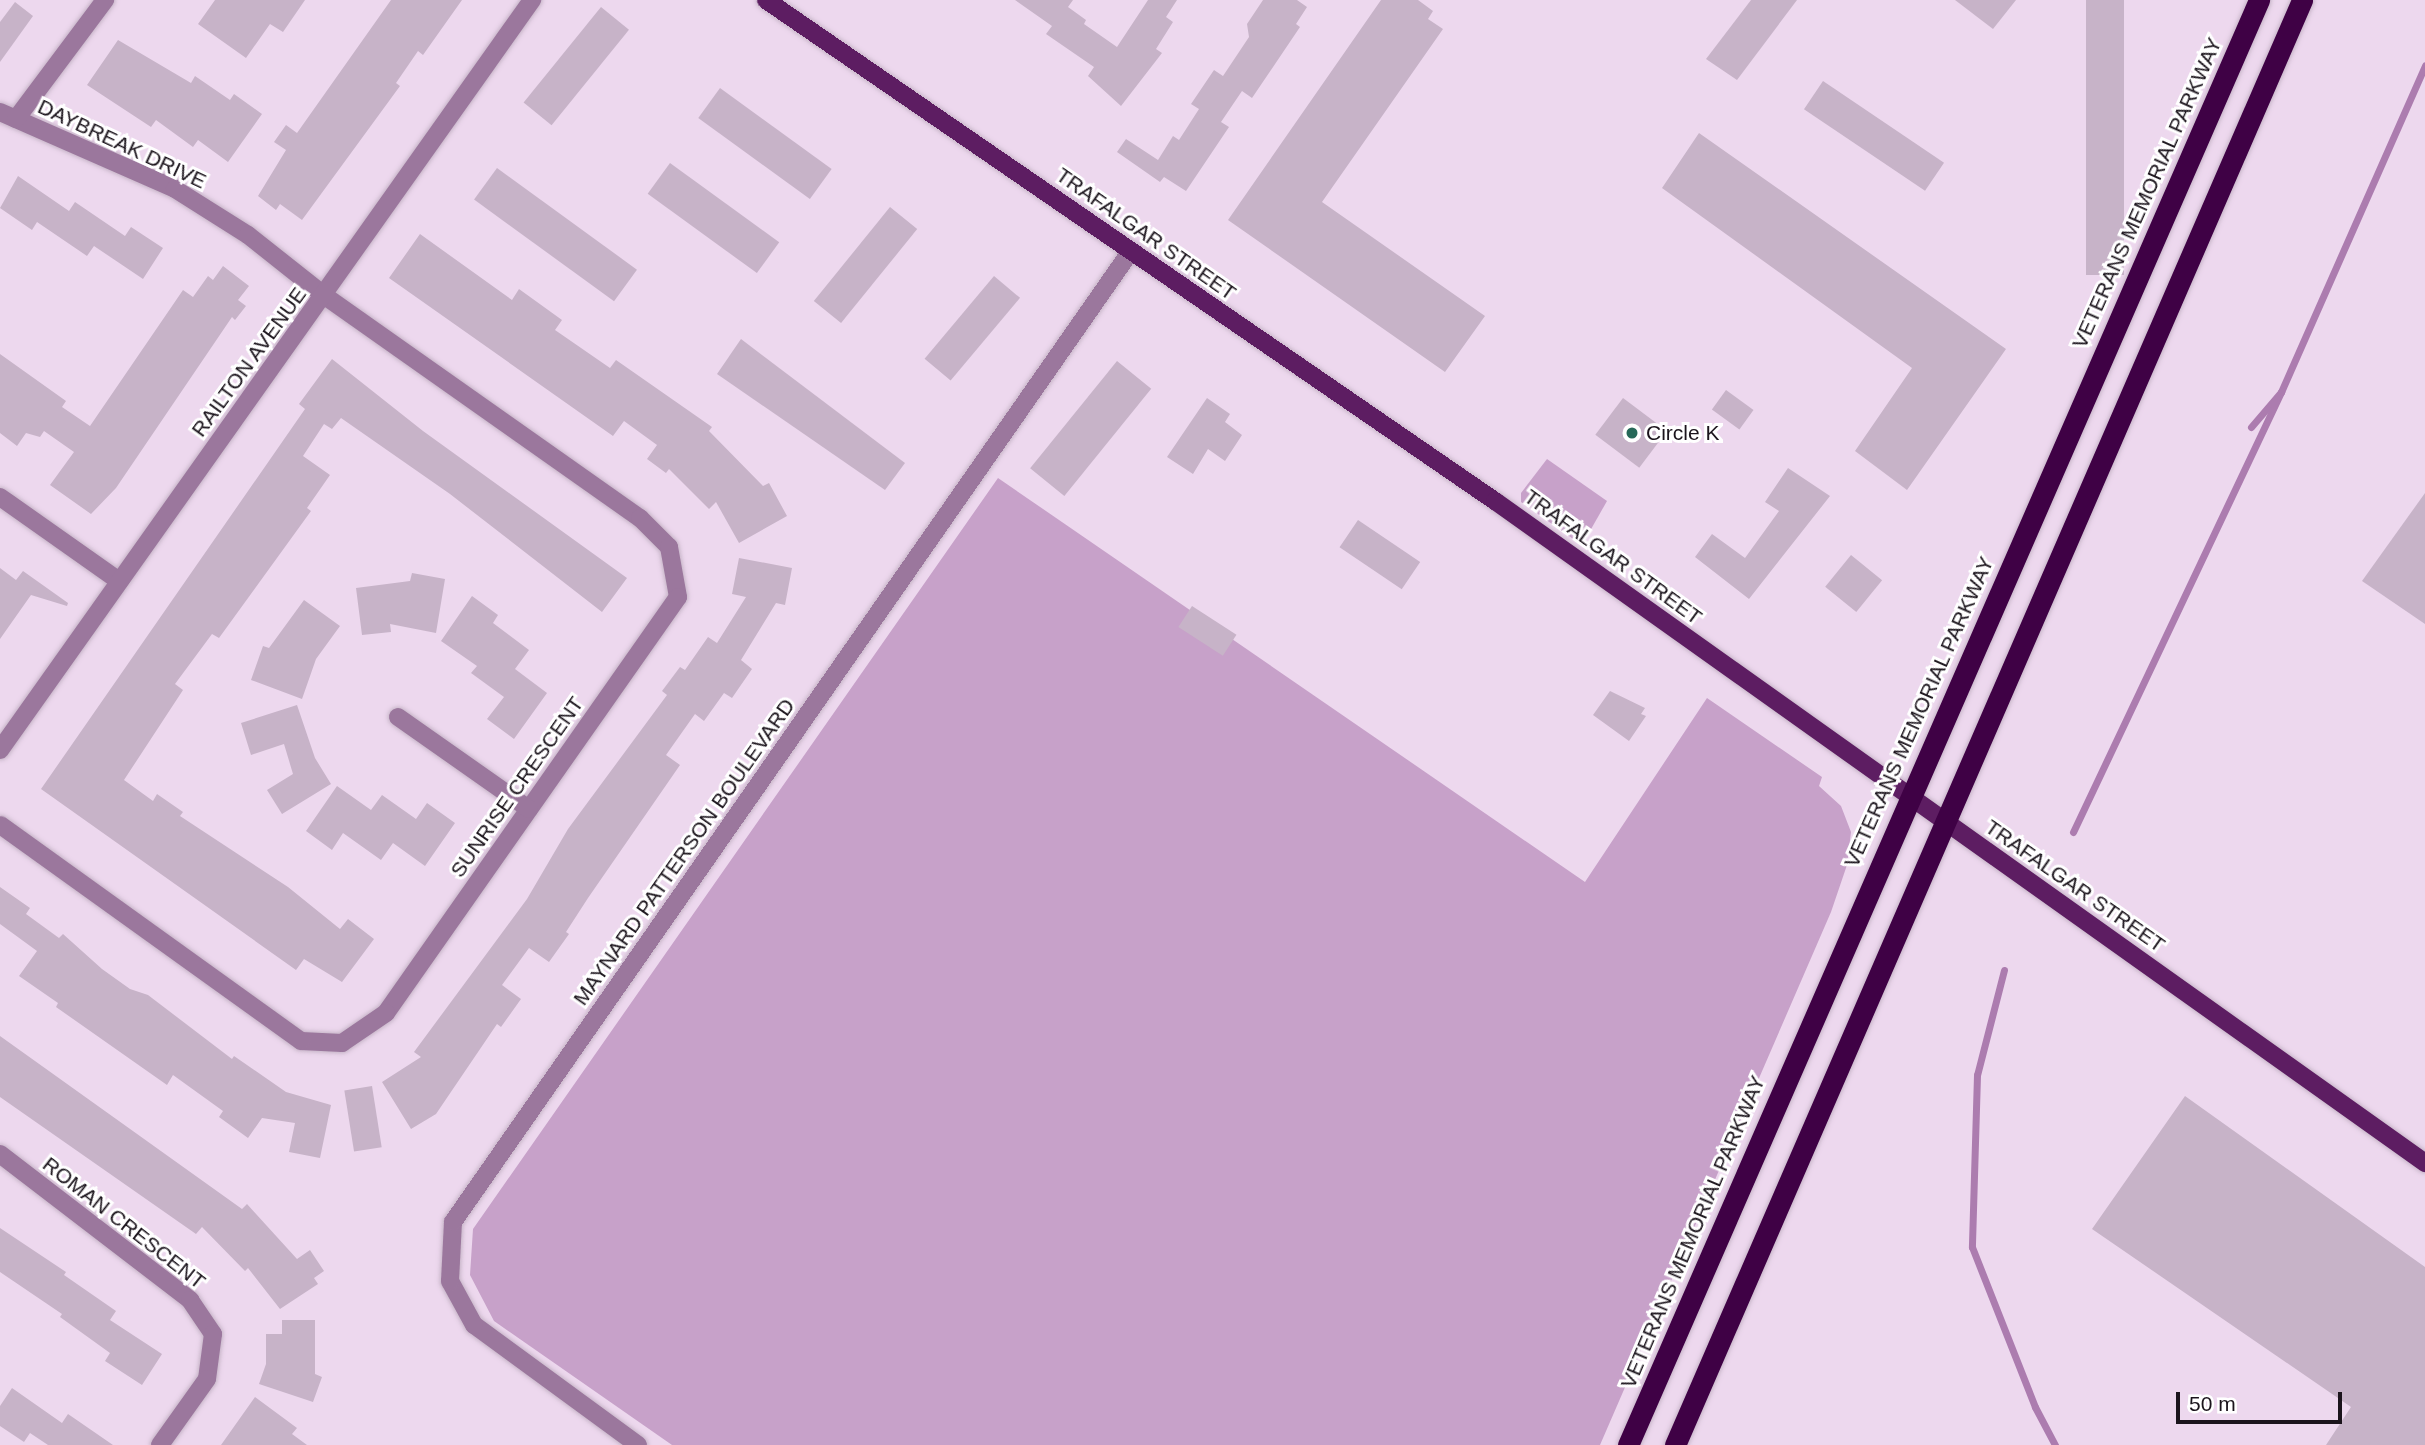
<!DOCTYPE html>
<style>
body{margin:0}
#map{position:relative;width:2425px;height:1445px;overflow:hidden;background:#edd8ee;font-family:Arial,sans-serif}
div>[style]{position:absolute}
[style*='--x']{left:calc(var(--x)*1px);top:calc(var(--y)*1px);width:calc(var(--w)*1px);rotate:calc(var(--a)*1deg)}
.green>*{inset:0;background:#c7a1c9}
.stream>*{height:7px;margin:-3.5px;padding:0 3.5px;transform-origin:3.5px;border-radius:3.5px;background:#ac7caf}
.building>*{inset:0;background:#c7b3c8;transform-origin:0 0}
.roads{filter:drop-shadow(0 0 2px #c7b5c8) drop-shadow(0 0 2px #c7b5c8)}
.minor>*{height:18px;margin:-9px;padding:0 9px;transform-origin:9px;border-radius:9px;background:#9b779d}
.major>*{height:18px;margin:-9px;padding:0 9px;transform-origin:9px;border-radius:9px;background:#5d1d62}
.highway>*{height:21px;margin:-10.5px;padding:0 10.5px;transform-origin:10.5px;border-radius:10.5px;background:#3f0145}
.dots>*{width:19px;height:19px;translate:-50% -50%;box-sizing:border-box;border:4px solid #fff;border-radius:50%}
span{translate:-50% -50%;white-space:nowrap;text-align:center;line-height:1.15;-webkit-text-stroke:6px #fff;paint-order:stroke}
.street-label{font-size:21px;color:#1b141c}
.poi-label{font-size:21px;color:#1b141c}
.left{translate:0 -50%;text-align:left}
.scale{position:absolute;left:2176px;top:1392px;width:166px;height:32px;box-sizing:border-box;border:4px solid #1b141c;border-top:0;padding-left:9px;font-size:21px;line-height:24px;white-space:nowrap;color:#1b141c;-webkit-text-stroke:5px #fff;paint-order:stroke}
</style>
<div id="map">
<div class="green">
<i style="clip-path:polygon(1547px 459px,1607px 501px,1586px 538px,1576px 541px,1521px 502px,1521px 493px)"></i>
<i style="clip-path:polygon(998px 478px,1585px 882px,1707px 698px,1822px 777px,1819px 786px,1841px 806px,1851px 832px,1847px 865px,1831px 912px,1600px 1445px,672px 1445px,494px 1321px,470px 1275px,473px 1229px)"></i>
</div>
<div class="stream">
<i style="--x:2251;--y:427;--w:46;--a:-49.4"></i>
<i style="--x:2281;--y:392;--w:357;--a:-66.2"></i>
<i style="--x:2073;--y:832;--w:487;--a:-64.7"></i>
<i style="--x:2004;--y:970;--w:108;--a:104.4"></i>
<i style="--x:1977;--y:1075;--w:172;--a:91.7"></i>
<i style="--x:1972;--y:1247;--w:172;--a:68.5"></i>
<i style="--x:2035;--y:1407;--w:43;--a:62.2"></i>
</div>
<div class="building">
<i style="clip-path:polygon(215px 0,305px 0,283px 32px,270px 24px,246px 58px,198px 24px)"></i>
<i style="clip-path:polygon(391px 0,462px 0,423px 55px,418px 51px,396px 83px,400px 86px,302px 220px,280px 204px,276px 210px,258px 196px,286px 150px,274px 142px,286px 125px,297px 133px)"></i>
<i style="clip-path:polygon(1015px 0,1073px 0,1068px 7px,1086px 20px,1084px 24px,1117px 47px,1148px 0,1177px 0,1166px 17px,1173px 22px,1156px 49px,1162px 53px,1121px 106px,1088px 76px,1094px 67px,1046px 34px,1052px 26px)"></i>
<i style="clip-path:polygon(1263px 0,1297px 0,1307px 7px,1296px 24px,1300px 27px,1252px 98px,1242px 91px,1221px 122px,1229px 127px,1186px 191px,1164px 177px,1160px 182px,1117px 152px,1126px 139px,1158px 160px,1173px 136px,1179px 140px,1199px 109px,1191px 104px,1214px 70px,1223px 76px,1249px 37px,1247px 24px)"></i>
<i style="clip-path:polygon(1381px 0,1418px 0,1433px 11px,1428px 19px,1443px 29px,1322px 202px,1485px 316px,1445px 372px,1228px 220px)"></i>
<i style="clip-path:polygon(1751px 0,1797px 0,1737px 80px,1706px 59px)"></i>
<i style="clip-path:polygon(1955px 0,2016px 0,1993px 29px)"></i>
<i style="left:2086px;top:0;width:38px;height:275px"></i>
<i style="clip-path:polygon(15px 2px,33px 16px,0 62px,0 22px)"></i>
<i style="left:601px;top:7px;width:36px;height:123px;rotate:39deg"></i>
<i style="clip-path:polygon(118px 40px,191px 83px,195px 76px,230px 100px,234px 94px,262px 114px,228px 162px,198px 140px,193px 147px,156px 120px,151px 127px,87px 85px)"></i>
<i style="left:1823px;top:81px;width:146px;height:34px;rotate:34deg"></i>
<i style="left:720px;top:88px;width:138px;height:37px;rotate:36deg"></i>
<i style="clip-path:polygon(1699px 133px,2006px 349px,1907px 490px,1855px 451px,1912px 368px,1662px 188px)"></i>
<i style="left:670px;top:163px;width:135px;height:38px;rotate:36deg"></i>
<i style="left:497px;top:168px;width:173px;height:39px;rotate:36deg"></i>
<i style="clip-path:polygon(18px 176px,69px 211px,75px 202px,125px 236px,131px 227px,163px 248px,143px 279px,94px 246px,87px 256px,37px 222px,32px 230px,0 208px)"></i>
<i style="left:890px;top:207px;width:35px;height:121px;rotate:39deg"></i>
<i style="clip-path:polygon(420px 234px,512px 300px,519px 289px,562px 320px,555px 330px,610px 368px,616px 360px,712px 427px,709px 431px,763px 486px,769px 483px,787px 516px,739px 543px,716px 502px,709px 509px,669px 469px,666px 473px,647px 459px,657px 445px,624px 421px,613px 436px,389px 278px)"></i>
<i style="clip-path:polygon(223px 266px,249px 286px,238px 300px,246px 306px,235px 320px,232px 317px,116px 488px,91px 514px,50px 485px,74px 452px,44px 431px,40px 437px,26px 433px,17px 446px,0 433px,0 354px,66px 401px,62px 407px,90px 426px,183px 290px,193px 297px,208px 276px,213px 280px)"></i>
<i style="left:994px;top:276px;width:34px;height:108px;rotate:40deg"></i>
<i style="clip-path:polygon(741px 339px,905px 463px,885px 490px,717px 374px)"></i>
<i style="clip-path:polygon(332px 359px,423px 431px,627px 578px,602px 612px,450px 494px,341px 418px,332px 429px,324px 424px,303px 456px,330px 475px,307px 508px,311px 511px,219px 638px,212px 634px,175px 684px,183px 690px,124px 780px,153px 801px,157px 794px,183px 812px,180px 816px,288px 887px,340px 929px,348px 919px,374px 939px,342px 982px,304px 959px,296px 970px,41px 789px,305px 409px,299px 404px)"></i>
<i style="left:1117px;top:361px;width:44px;height:138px;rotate:39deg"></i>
<i style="left:1726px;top:390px;width:34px;height:24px;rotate:36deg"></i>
<i style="clip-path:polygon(1207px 398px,1230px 414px,1225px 422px,1242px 435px,1225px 461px,1208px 449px,1193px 474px,1167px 457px)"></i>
<i style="left:1623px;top:398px;width:55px;height:46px;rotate:37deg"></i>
<i style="clip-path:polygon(1788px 468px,1830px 496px,1749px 599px,1695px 557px,1712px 534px,1745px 558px,1779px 511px,1765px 502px)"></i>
<i style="clip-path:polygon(2425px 493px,2425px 624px,2362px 581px)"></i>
<i style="left:1358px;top:520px;width:75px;height:33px;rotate:34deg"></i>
<i style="left:1851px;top:555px;width:40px;height:41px;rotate:39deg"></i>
<i style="clip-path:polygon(739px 558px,792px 568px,785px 605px,776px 603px,741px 660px,752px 669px,732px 698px,724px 693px,704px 721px,695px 714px,666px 755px,680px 765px,588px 898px,566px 932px,569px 934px,549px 962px,529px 948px,502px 985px,521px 999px,501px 1027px,497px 1024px,436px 1114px,411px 1129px,382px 1082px,421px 1057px,414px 1052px,527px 899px,568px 829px,667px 695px,662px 691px,680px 667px,685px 670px,708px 637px,717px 643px,746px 597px,732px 594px)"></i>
<i style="clip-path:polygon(0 568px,16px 580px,23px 571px,68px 603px,67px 606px,31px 595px,0 639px)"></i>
<i style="clip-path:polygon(412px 573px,445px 579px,436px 633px,390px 624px,391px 632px,362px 635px,356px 588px,410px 581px)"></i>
<i style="clip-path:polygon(472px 596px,498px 615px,493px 623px,529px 650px,515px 669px,547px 693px,514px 739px,487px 719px,504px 697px,471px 673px,477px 666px,441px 641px)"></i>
<i style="clip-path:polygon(304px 600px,340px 626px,316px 659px,302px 699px,251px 680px,263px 646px,269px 648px)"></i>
<i style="left:1192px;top:606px;width:53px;height:25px;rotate:33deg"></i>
<i style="clip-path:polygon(1610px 691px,1645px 708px,1641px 714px,1646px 716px,1629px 741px,1593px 715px)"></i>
<i style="clip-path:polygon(297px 705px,315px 758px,331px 784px,282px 814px,267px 790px,293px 774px,284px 744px,251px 755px,241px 723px)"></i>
<i style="clip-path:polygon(337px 786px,371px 810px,382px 795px,416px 819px,427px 803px,455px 823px,425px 866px,393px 843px,381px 860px,343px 833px,332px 850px,306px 831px)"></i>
<i style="clip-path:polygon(0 887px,30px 908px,26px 914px,59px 938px,63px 934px,102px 969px,130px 989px,148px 995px,232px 1059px,234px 1056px,286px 1092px,331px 1105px,320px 1158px,289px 1152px,295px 1123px,262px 1118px,248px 1138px,219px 1117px,223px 1111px,173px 1075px,167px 1085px,56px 1007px,58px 1003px,19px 976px,37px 951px,0 924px)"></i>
<i style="clip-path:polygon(0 1036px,242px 1209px,247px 1204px,297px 1259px,310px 1250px,324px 1271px,314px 1278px,318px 1284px,280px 1309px,248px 1268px,245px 1271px,202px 1227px,196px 1234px,0 1097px)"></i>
<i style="left:372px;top:1086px;width:62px;height:28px;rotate:81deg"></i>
<i style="clip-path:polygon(2185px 1096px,2425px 1267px,2425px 1445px,2326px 1445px,2351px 1407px,2092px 1229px)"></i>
<i style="clip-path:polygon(0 1228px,66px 1272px,64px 1275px,116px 1311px,110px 1320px,162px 1354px,142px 1385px,105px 1361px,110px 1353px,60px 1317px,62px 1314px,0 1272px)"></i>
<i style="clip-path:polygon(282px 1320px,315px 1320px,315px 1374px,322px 1377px,313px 1402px,259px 1384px,266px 1364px,266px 1334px,282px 1334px)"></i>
<i style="clip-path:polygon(12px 1388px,62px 1423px,68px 1414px,113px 1445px,48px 1445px,30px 1433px,24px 1442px,0 1426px,0 1406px)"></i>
<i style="clip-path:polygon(255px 1397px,297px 1428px,292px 1434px,307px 1445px,221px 1445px)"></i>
</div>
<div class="roads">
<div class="minor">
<i style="--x:0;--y:112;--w:191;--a:23.7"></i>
<i style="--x:175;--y:189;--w:86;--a:32.2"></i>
<i style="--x:248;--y:235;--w:98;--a:38.4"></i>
<i style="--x:325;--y:296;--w:385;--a:35.2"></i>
<i style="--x:640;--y:518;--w:41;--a:45"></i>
<i style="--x:669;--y:547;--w:51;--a:79.8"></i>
<i style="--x:678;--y:597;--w:508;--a:125.07"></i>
<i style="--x:386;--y:1013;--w:53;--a:145.7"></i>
<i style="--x:342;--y:1043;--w:41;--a:-177.2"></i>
<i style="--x:301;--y:1041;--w:370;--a:-144.3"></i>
<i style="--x:16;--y:119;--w:149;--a:-53.2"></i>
<i style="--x:0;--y:497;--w:146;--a:35.2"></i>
<i style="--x:398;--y:717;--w:160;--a:35.1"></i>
<i style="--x:0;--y:750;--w:920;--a:-54.65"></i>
<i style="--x:0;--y:1154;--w:240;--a:37.5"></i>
<i style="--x:190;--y:1300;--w:41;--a:55.9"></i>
<i style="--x:213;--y:1334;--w:45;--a:97.6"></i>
<i style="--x:207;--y:1379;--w:81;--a:125.5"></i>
<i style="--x:638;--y:1445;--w:203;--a:-143.8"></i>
<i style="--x:474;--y:1325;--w:50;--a:-118.6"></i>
<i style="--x:450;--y:1281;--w:59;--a:-87.1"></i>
<i style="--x:453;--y:1222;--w:1184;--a:-55.08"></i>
</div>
<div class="major">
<i style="--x:766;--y:0;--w:885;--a:34.5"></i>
<i style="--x:1495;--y:501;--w:1142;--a:35.44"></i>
</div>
<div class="highway">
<i style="--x:1628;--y:1445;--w:1577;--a:-66.41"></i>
<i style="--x:1675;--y:1445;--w:1575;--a:-66.54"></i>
</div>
</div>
<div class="dots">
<i style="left:1632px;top:433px;background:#266858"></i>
</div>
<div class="street-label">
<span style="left:122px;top:144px;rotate:25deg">DAYBREAK DRIVE</span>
<span style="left:2147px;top:193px;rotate:-66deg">VETERANS MEMORIAL PARKWAY</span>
<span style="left:1146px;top:234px;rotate:35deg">TRAFALGAR STREET</span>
<span style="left:249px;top:362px;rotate:-54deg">RAILTON AVENUE</span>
<span style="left:1613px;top:557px;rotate:36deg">TRAFALGAR STREET</span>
<span style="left:1919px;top:712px;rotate:-66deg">VETERANS MEMORIAL PARKWAY</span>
<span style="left:517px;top:787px;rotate:-55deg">SUNRISE CRESCENT</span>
<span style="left:684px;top:852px;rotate:-55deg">MAYNARD PATTERSON BOULEVARD</span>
<span style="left:2075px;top:886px;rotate:35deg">TRAFALGAR STREET</span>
<span style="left:124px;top:1223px;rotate:38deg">ROMAN CRESCENT</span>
<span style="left:1693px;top:1232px;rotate:-67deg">VETERANS MEMORIAL PARKWAY</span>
</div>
<div class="poi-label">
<span class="left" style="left:1646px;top:433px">Circle K</span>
</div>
<div class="scale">50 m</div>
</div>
